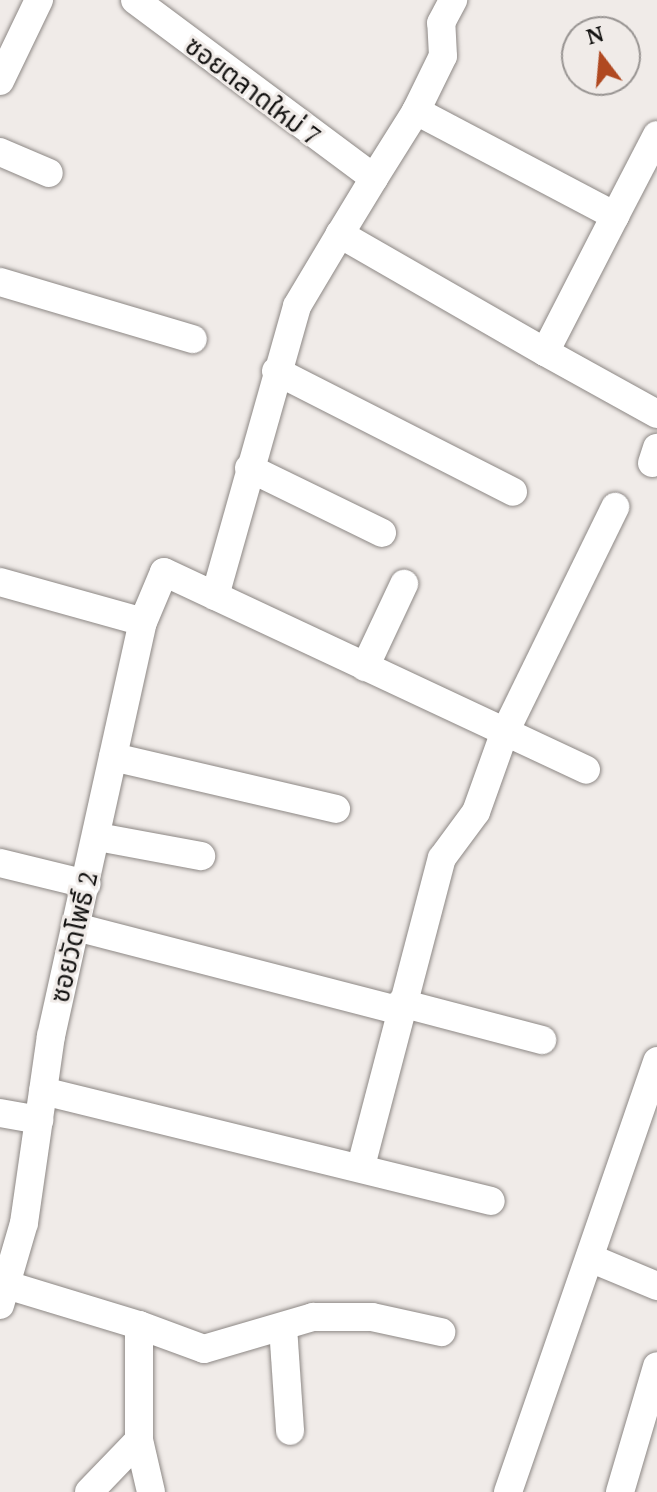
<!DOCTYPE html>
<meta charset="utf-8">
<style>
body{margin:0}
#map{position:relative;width:657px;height:1492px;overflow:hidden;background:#f0ebe8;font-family:"PT Serif","Noto Sans Thai",serif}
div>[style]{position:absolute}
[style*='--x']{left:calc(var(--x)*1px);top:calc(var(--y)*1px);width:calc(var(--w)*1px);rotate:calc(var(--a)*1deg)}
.roads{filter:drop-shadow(0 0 2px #8d8885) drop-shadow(0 0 2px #8d8885)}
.street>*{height:28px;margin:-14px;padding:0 14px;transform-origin:14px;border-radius:14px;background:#fff}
span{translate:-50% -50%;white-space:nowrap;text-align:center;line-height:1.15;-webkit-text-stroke:6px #f0ebe8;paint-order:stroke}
.street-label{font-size:26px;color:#131211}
.north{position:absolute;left:561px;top:16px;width:80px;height:80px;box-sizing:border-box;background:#f0ebe8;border:2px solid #989492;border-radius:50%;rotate:344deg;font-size:22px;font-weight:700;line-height:32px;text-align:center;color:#131211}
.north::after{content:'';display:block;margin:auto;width:28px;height:36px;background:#b04921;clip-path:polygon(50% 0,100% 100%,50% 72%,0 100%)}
</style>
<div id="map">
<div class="roads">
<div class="street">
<i style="--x:135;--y:0;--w:298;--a:36.7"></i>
<i style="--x:0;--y:81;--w:90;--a:-64.3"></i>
<i style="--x:416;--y:111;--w:61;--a:-63.9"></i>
<i style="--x:443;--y:56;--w:33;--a:-93"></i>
<i style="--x:441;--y:23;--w:26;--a:-62"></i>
<i style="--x:0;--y:152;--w:53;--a:23.2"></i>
<i style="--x:615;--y:216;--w:91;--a:-62.6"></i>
<i style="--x:0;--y:282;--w:201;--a:16.5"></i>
<i style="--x:545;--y:352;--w:128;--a:29"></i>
<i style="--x:276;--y:371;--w:266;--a:27"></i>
<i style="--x:652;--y:463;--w:16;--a:-72"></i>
<i style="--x:249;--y:468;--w:148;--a:26"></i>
<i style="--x:0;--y:582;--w:148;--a:15.6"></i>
<i style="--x:215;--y:596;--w:301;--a:-74.2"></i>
<i style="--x:297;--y:306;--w:84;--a:-59.2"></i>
<i style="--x:340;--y:234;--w:66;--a:-58.7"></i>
<i style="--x:374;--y:178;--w:79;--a:-57.9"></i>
<i style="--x:416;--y:111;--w:225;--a:27.8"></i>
<i style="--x:615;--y:216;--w:153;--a:117.2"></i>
<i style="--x:545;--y:352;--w:237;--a:-150.1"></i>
<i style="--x:365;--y:667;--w:92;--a:-64.8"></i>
<i style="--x:113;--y:757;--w:229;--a:13.1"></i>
<i style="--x:98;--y:837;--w:105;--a:10.5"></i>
<i style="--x:0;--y:863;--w:89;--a:13.7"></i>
<i style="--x:76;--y:927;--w:335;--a:14.5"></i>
<i style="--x:401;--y:1003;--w:146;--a:14.7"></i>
<i style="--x:43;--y:1091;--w:461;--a:13.8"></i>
<i style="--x:0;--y:1113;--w:40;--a:10"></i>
<i style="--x:361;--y:1166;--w:318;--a:-75.3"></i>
<i style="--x:442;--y:858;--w:57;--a:-53.5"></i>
<i style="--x:476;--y:812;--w:83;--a:-70.3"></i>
<i style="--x:504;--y:734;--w:253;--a:-63.9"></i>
<i style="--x:590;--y:1258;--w:73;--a:22.7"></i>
<i style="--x:7;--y:1285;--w:138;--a:16.9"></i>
<i style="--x:139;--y:1325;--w:115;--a:90"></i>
<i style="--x:139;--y:1440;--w:53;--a:77"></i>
<i style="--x:0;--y:1305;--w:85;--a:-73.7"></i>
<i style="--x:24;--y:1223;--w:189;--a:-81.8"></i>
<i style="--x:51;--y:1036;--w:424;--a:-77.5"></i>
<i style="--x:143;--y:622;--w:54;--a:-67.2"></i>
<i style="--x:164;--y:572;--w:466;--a:25.1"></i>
<i style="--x:139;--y:1325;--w:69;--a:20.3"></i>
<i style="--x:204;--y:1349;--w:114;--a:-16.4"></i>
<i style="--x:313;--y:1317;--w:59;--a:0"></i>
<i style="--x:372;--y:1317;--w:71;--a:12.3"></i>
<i style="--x:283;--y:1327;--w:104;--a:86.1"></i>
<i style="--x:89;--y:1492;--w:72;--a:-46.1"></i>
<i style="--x:508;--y:1492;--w:456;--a:-70.9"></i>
<i style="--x:620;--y:1492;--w:131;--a:-73.6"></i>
</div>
</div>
<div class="street-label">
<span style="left:253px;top:91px;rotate:37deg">ซอยตลาดใหม่ 7</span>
<span style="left:74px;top:937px;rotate:-77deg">ซอยวัดโพธิ์ 2</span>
</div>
<div class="north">N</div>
</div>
